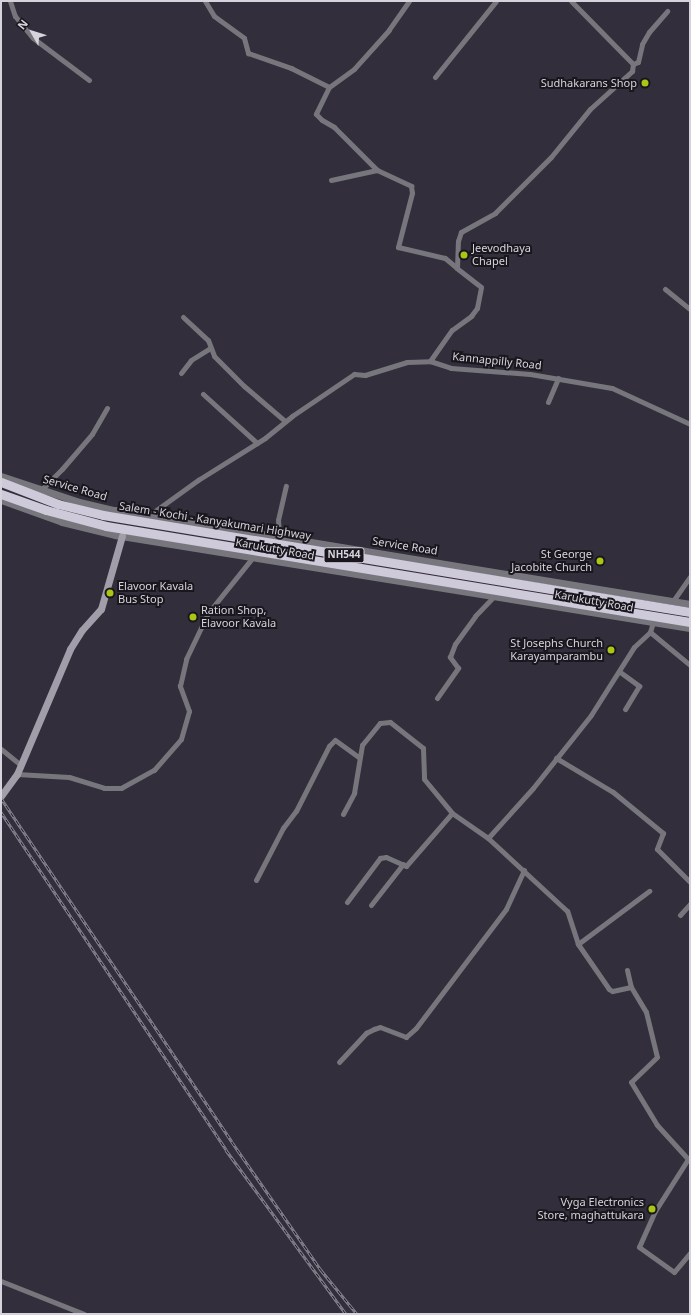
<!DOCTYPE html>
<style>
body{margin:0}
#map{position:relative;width:691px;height:1315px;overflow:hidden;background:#322e3b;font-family:"Noto Sans",sans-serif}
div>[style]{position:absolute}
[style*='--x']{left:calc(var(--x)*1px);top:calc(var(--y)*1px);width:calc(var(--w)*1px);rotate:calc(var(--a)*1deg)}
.minor>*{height:5px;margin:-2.5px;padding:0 2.5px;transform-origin:2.5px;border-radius:2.5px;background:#78767d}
.tertiary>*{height:7px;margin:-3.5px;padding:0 3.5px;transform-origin:3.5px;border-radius:3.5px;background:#78767d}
.secondary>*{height:7px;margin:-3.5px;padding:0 3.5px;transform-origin:3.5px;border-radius:3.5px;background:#a19ea9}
.trunk>*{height:9px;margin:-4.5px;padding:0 4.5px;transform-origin:4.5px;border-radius:4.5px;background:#cecada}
.rail>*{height:3px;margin-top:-1.5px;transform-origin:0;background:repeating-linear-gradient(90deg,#19171d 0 4.5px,#8a8691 0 9px);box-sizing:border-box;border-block:1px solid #8a8691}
.dots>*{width:11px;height:11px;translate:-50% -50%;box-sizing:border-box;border:2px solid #19171d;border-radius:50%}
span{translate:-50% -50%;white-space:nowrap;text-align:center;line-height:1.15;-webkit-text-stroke:4px #19171d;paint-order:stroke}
.shield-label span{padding:1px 3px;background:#19171d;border:1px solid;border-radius:3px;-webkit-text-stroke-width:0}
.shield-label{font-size:10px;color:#d6d3dc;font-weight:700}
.poi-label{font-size:11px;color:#d6d3dc}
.right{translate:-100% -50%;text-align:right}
.left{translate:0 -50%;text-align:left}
.street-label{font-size:11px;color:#d6d3dc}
.frame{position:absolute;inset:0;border:2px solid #d6d3dc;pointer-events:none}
.north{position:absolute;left:12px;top:12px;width:40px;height:40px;-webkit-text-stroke:3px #19171d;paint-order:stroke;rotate:309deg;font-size:11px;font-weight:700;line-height:16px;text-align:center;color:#d6d3dc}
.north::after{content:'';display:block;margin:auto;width:14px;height:18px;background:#d6d3dc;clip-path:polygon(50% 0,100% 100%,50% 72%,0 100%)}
</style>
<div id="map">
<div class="minor">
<i style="--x:10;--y:1;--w:16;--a:72"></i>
<i style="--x:15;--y:16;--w:28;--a:51"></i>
<i style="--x:33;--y:38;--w:70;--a:36.9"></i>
<i style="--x:205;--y:1;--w:17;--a:59"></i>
<i style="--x:214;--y:16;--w:37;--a:36"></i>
<i style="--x:244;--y:38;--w:16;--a:75"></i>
<i style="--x:248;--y:53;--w:46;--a:19.2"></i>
<i style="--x:291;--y:68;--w:42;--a:26.6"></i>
<i style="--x:409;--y:1;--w:35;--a:125"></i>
<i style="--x:389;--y:30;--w:52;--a:131.9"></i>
<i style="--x:354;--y:69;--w:31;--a:144"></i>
<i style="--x:329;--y:87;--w:30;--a:116"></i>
<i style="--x:316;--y:114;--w:8;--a:45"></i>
<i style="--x:322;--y:120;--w:14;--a:30"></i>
<i style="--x:334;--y:127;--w:61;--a:45"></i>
<i style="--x:377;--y:170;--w:38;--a:25"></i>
<i style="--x:411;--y:186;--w:7;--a:82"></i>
<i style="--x:412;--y:193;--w:56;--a:104.5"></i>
<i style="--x:398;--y:247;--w:48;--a:13.2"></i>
<i style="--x:445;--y:258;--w:16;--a:40"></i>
<i style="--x:633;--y:64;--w:5;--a:-22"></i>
<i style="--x:638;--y:62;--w:18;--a:-77"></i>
<i style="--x:642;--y:44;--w:14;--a:-60"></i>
<i style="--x:649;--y:32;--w:28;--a:-49"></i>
<i style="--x:435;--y:77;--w:97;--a:-51.2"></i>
<i style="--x:331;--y:180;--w:47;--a:-12.3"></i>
<i style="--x:665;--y:289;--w:32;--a:39"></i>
<i style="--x:183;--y:317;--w:34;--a:43"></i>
<i style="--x:208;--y:340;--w:17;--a:69"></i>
<i style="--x:214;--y:356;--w:42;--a:45"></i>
<i style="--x:244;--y:386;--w:54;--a:40.5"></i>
<i style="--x:430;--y:361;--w:38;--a:-55"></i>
<i style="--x:452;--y:330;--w:24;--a:-36"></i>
<i style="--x:471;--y:316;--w:10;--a:-53"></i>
<i style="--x:477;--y:308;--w:21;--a:-79"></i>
<i style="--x:481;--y:287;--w:31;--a:-142"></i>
<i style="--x:457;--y:268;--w:27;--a:-88"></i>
<i style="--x:458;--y:241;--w:9;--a:-72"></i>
<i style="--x:461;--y:232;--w:39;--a:-29"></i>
<i style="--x:495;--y:213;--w:79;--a:-45"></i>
<i style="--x:551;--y:157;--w:62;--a:-50.9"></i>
<i style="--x:590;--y:109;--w:57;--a:-42.1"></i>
<i style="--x:632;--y:71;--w:7;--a:-82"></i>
<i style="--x:633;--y:64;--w:88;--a:-134.5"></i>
<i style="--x:181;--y:373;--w:16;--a:-52"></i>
<i style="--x:191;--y:360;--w:22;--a:-32"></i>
<i style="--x:203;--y:394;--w:73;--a:42.2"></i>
<i style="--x:548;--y:402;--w:26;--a:-67"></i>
<i style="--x:41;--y:490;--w:30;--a:-45"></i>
<i style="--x:62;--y:469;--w:46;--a:-49.4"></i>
<i style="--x:92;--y:434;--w:30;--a:-60"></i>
<i style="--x:148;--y:516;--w:62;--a:-35.8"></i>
<i style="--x:198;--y:480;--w:79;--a:-32.1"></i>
<i style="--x:265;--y:438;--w:35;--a:-39"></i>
<i style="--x:292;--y:416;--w:75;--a:-34.1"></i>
<i style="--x:354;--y:374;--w:11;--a:5"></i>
<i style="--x:365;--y:375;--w:44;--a:-17.2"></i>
<i style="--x:407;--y:362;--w:23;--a:-2"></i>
<i style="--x:430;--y:361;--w:22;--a:18"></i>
<i style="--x:451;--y:368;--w:79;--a:4.3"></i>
<i style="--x:530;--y:374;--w:83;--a:9.7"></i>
<i style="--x:612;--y:388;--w:86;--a:24.8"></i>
<i style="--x:279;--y:537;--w:17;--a:-93"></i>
<i style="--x:278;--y:520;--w:35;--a:-77"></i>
<i style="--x:673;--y:601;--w:29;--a:-55"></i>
<i style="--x:650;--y:632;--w:52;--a:39.5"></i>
<i style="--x:620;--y:672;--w:24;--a:36"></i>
<i style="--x:639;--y:686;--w:27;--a:121"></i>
<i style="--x:437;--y:698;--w:37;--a:-55"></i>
<i style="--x:458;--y:668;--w:14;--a:-126"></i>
<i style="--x:450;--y:657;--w:14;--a:-69"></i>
<i style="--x:455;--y:644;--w:34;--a:-54"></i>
<i style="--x:475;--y:616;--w:28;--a:-46"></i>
<i style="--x:1;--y:749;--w:26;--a:39"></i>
<i style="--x:556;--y:758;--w:66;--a:30.8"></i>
<i style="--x:613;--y:792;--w:65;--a:39.4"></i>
<i style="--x:663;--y:833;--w:17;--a:111"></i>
<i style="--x:657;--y:849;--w:47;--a:45"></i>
<i style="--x:17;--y:774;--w:52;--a:3.3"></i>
<i style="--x:69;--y:777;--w:37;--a:17"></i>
<i style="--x:104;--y:788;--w:17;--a:0"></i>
<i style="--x:121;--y:788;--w:38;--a:-29"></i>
<i style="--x:154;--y:770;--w:41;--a:-48.9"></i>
<i style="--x:181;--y:739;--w:29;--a:-74"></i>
<i style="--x:189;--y:711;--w:27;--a:-110"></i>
<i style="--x:180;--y:686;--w:28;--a:-77"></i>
<i style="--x:186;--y:659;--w:51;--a:-64.4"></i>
<i style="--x:208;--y:613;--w:72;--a:-51.2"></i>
<i style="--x:343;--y:814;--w:24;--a:-62"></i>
<i style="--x:354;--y:793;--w:49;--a:-80.5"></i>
<i style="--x:362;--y:745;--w:28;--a:-51"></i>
<i style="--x:380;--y:723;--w:10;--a:-6"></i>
<i style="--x:390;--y:722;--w:42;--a:38.2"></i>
<i style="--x:423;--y:748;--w:31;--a:88"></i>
<i style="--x:424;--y:779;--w:44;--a:50.5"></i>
<i style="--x:452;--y:813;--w:44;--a:34.8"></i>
<i style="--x:256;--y:880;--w:59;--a:-62.6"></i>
<i style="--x:283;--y:828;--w:21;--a:-53"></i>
<i style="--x:296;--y:811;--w:73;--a:-63.1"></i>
<i style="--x:329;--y:746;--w:8;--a:-45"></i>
<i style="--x:335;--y:740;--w:29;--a:36"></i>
<i style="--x:347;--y:902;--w:55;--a:-53.1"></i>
<i style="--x:380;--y:858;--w:6;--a:-9"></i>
<i style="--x:386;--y:857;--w:22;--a:24"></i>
<i style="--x:406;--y:866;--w:70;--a:-49"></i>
<i style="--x:371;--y:905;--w:52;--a:-52"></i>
<i style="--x:680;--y:915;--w:15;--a:-48"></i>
<i style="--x:578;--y:944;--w:89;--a:-36.7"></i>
<i style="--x:627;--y:970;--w:17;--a:77"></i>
<i style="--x:631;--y:987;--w:29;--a:59"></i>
<i style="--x:646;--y:1012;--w:46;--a:76.3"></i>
<i style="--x:657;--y:1057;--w:36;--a:136"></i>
<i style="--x:631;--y:1082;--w:50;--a:58.8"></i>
<i style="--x:657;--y:1125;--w:46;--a:47.6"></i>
<i style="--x:688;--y:1159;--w:62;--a:122.4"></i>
<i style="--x:655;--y:1211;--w:39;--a:114"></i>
<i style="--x:639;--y:1247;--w:43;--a:35.5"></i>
<i style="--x:674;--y:1272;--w:25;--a:-50"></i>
<i style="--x:631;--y:987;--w:19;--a:168"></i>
<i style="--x:612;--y:991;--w:4;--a:-146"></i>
<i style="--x:609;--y:989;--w:55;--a:-124.6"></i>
<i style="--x:578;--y:944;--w:35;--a:-108"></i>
<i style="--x:567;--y:911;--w:108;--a:-137.3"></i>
<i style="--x:488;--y:838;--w:67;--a:-48"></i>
<i style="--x:533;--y:788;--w:93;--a:-51.5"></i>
<i style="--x:591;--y:715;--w:80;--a:-57.7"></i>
<i style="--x:634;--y:647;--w:22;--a:-43"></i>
<i style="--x:650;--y:632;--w:10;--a:-73"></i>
<i style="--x:339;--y:1062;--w:40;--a:-47"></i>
<i style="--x:366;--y:1033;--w:9;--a:-27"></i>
<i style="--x:374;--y:1029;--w:6;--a:-18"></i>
<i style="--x:380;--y:1027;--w:28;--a:21"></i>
<i style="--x:406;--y:1037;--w:13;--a:-42"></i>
<i style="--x:416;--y:1028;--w:149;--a:-52.9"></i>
<i style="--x:506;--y:909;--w:43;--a:-65.2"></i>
<i style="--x:1;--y:1281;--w:89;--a:21.7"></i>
</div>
<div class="tertiary">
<i style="--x:1;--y:476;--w:82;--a:18.4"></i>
<i style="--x:79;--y:502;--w:37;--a:13"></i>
<i style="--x:115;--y:510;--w:583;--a:9.28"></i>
<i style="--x:1;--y:500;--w:65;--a:19.8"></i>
<i style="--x:62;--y:522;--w:55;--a:13.8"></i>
<i style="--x:115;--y:535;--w:582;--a:9.19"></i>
</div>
<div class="secondary">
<i style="--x:1;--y:796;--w:27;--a:-54"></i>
<i style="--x:17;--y:774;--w:136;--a:-67"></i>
<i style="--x:70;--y:649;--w:22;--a:-58"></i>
<i style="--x:82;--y:630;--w:28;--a:-48"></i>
<i style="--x:101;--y:609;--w:76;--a:-74"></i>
</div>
<div class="trunk">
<i style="--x:1;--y:482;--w:61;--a:21.1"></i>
<i style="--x:58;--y:504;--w:46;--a:13.7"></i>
<i style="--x:103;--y:515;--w:595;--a:9.38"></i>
<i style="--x:1;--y:494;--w:48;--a:19.6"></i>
<i style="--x:46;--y:510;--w:62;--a:14.9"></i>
<i style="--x:106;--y:526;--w:592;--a:9.33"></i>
</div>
<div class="rail">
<i style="--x:1;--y:798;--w:414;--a:56.1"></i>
<i style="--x:232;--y:1142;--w:156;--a:55.2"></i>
<i style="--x:321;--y:1270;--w:57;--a:50.7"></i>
<i style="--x:1;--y:812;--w:406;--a:56.3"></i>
<i style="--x:226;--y:1150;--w:203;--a:53.8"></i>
</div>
<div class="dots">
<i style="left:645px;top:83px;background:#abc615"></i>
<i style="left:464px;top:255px;background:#abc615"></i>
<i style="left:600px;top:561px;background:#abc615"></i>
<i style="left:110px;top:593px;background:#abc615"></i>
<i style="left:193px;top:617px;background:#abc615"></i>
<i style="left:611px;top:650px;background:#abc615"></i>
<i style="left:652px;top:1209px;background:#abc615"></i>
</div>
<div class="shield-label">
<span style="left:344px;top:555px">NH544</span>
</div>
<div class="poi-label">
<span class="right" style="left:637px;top:83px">Sudhakarans Shop</span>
<span class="left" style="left:472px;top:255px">Jeevodhaya<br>Chapel</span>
<span class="right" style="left:592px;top:561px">St George<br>Jacobite Church</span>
<span class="left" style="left:118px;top:593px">Elavoor Kavala<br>Bus Stop</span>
<span class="left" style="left:201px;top:617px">Ration Shop,<br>Elavoor Kavala</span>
<span class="right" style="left:603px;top:650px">St Josephs Church<br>Karayamparambu</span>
<span class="right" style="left:644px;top:1209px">Vyga Electronics<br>Store, maghattukara</span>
</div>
<div class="street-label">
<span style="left:497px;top:361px;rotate:6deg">Kannappilly Road</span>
<span style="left:75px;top:488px;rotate:16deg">Service Road</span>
<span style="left:215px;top:521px;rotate:9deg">Salem - Kochi - Kanyakumari Highway</span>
<span style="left:405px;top:546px;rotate:9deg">Service Road</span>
<span style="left:275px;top:549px;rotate:10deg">Karukutty Road</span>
<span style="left:594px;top:601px;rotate:10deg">Karukutty Road</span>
</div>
<div class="frame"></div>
<div class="north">N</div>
</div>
